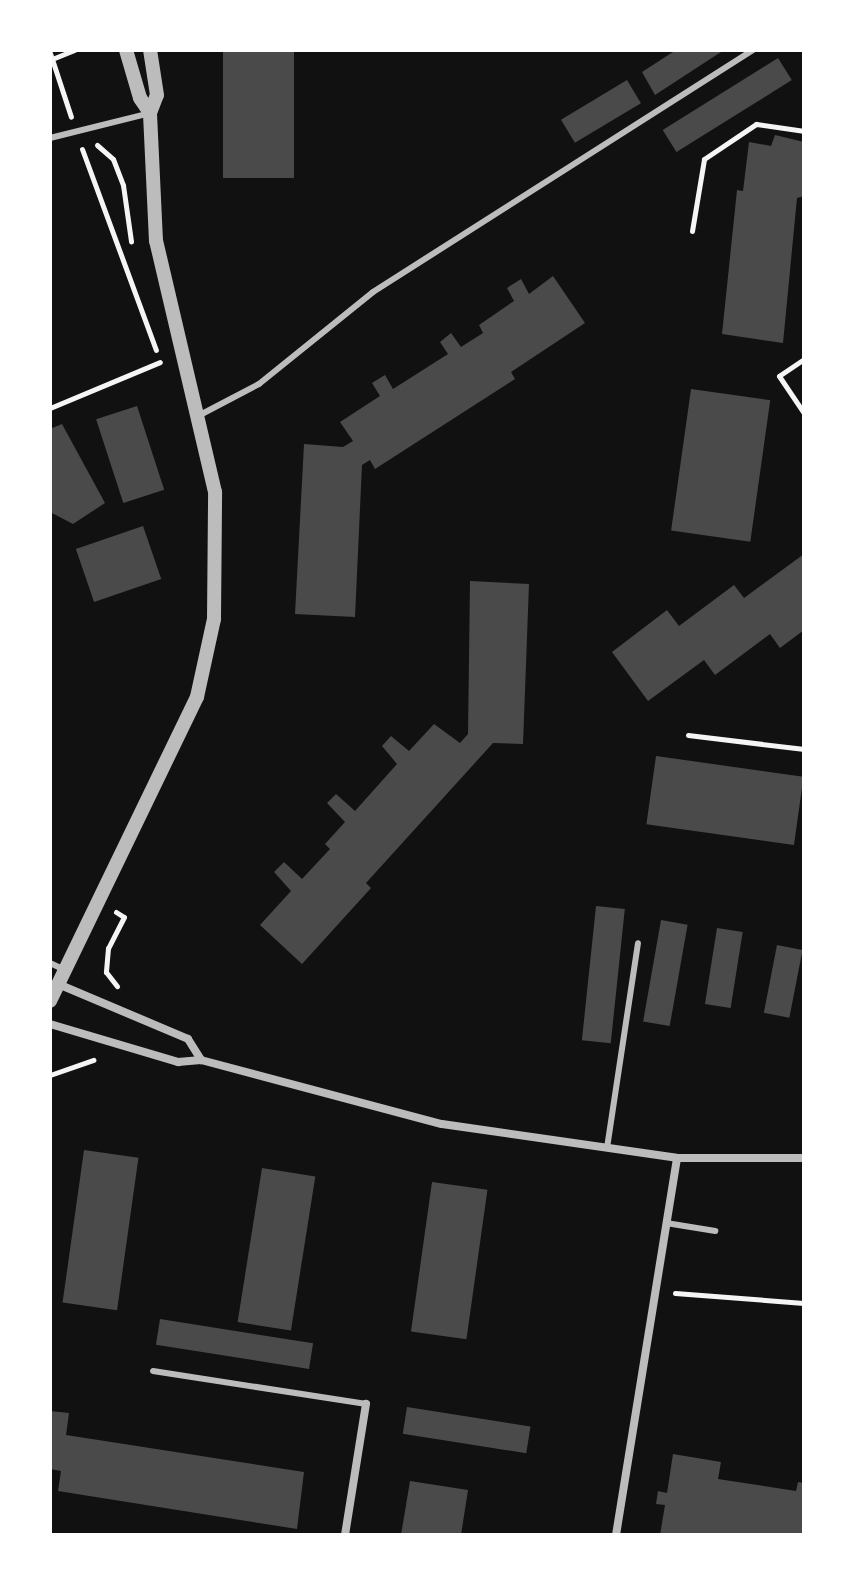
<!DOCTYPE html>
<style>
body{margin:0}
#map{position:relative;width:854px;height:1585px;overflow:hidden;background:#111;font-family:"Asap Condensed",sans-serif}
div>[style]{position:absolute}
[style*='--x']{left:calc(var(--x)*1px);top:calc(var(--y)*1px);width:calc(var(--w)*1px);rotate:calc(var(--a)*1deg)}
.building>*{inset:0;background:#4a4a4a;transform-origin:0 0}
.path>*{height:5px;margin:-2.5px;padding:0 2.5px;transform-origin:2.5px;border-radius:2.5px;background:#f5f5f5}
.service>*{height:6px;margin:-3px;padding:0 3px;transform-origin:3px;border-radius:3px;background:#bcbcbc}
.minor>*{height:8px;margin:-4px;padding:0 4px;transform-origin:4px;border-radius:4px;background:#bcbcbc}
.tertiary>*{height:14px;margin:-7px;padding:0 7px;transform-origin:7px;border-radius:7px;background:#bcbcbc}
span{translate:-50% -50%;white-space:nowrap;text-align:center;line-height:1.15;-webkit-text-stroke:6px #fff;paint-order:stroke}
.frame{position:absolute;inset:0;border:52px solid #fff;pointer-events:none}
</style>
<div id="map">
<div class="building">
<i style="left:223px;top:50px;width:71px;height:128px"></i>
<i style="clip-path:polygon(676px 50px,721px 52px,655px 95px,642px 72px)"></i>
<i style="left:778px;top:58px;width:26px;height:136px;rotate:58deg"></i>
<i style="left:627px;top:80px;width:27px;height:77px;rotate:59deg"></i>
<i style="clip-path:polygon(775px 135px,804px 142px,804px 196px,797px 198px,783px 343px,722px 334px,737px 190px,743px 191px,749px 142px,771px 146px)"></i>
<i style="clip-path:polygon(553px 276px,585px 323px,511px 372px,515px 379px,375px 469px,370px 460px,362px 465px,355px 617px,295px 614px,304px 444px,343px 447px,353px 441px,340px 422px,380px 396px,372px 383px,385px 375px,393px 389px,448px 354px,440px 342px,451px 333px,461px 347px,483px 333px,479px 325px,514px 301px,507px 288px,521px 279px,529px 294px)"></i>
<i style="left:691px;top:389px;width:80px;height:143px;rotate:8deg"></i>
<i style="left:137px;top:406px;width:88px;height:43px;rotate:72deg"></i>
<i style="clip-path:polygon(62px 424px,105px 503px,73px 524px,50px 512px,50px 429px)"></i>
<i style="left:143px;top:526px;width:56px;height:71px;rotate:71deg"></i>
<i style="clip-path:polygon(804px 554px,804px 630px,780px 648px,770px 634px,715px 675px,704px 660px,648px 701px,612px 652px,667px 610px,679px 626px,734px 585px,744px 598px)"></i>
<i style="clip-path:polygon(470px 581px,529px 584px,523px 744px,493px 743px,366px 883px,371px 888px,302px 964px,260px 925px,291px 891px,274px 872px,284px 862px,302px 879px,330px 849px,325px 844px,345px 822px,327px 803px,336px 794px,355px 811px,397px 764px,382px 746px,391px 736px,409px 751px,434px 724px,460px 743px,468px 734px)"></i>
<i style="left:656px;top:756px;width:149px;height:69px;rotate:8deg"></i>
<i style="left:596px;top:906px;width:29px;height:135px;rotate:6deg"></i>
<i style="left:661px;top:920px;width:27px;height:103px;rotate:10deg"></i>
<i style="left:717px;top:928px;width:26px;height:77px;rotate:9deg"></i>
<i style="left:777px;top:945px;width:26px;height:69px;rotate:11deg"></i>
<i style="left:84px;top:1150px;width:55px;height:154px;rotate:8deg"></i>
<i style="left:262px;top:1168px;width:54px;height:156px;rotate:9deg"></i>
<i style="left:432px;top:1182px;width:56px;height:151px;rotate:8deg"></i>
<i style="left:160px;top:1319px;width:155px;height:26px;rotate:9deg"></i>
<i style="left:407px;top:1407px;width:125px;height:27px;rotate:9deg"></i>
<i style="clip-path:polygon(50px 1411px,69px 1413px,66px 1435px,304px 1472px,297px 1529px,58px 1491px,61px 1471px,50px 1469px)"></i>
<i style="clip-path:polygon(673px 1454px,721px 1462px,718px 1479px,796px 1491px,798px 1482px,804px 1483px,804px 1535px,660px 1535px,665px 1505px,656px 1504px,658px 1491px,667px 1493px)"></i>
<i style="clip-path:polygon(410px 1481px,468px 1490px,461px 1535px,401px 1535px)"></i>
</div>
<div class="path">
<i style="--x:50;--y:53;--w:67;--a:71.8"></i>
<i style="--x:52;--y:59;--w:24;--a:-22"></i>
<i style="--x:97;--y:145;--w:21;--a:41"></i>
<i style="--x:113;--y:159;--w:28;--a:69"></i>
<i style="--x:123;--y:185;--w:57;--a:81.9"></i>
<i style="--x:82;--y:149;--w:214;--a:69.8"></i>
<i style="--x:692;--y:231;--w:73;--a:-80.5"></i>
<i style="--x:704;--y:159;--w:63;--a:-33.9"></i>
<i style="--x:756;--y:124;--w:49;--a:8.3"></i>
<i style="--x:804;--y:359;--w:30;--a:146"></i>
<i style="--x:779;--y:376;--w:45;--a:56"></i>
<i style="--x:50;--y:408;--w:119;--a:-22.7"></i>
<i style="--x:688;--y:735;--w:117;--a:6.9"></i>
<i style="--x:116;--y:912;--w:9;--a:32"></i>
<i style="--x:124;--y:917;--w:35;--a:117"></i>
<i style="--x:108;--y:948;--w:24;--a:95"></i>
<i style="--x:106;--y:972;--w:18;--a:52"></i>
<i style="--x:50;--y:1075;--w:46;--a:-19.2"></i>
<i style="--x:675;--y:1293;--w:129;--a:4.4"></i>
</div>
<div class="service">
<i style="--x:50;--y:138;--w:103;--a:-14"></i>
<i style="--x:198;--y:416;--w:69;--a:-27.7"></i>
<i style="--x:259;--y:384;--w:146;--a:-38.9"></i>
<i style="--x:373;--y:292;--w:451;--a:-32.5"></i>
<i style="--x:50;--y:963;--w:17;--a:25"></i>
<i style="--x:607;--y:1148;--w:207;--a:-81.4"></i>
<i style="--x:666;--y:1223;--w:50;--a:9.3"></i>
<i style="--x:153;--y:1371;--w:216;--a:8.8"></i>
</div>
<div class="minor">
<i style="--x:58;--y:984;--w:141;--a:22.9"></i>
<i style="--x:188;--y:1039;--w:25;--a:58"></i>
<i style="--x:50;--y:1024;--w:134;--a:16.5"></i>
<i style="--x:178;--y:1062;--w:23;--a:-5"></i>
<i style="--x:201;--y:1060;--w:249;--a:14.9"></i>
<i style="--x:442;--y:1124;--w:237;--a:8.2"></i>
<i style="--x:677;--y:1158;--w:127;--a:0"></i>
<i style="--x:345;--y:1535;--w:133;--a:-80.9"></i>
<i style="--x:616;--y:1535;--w:382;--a:-80.8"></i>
</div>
<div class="tertiary">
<i style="--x:126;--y:50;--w:50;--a:73.7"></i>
<i style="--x:140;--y:98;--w:18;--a:56"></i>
<i style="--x:50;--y:1001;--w:338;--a:-64.2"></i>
<i style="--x:197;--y:697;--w:80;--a:-77.7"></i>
<i style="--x:214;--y:619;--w:127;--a:-89.5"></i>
<i style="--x:215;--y:492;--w:258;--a:-103.2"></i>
<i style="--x:156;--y:241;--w:128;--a:-92.7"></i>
<i style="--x:150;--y:113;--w:19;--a:-69"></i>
<i style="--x:157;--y:95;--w:46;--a:-98.8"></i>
</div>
<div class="frame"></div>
</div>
